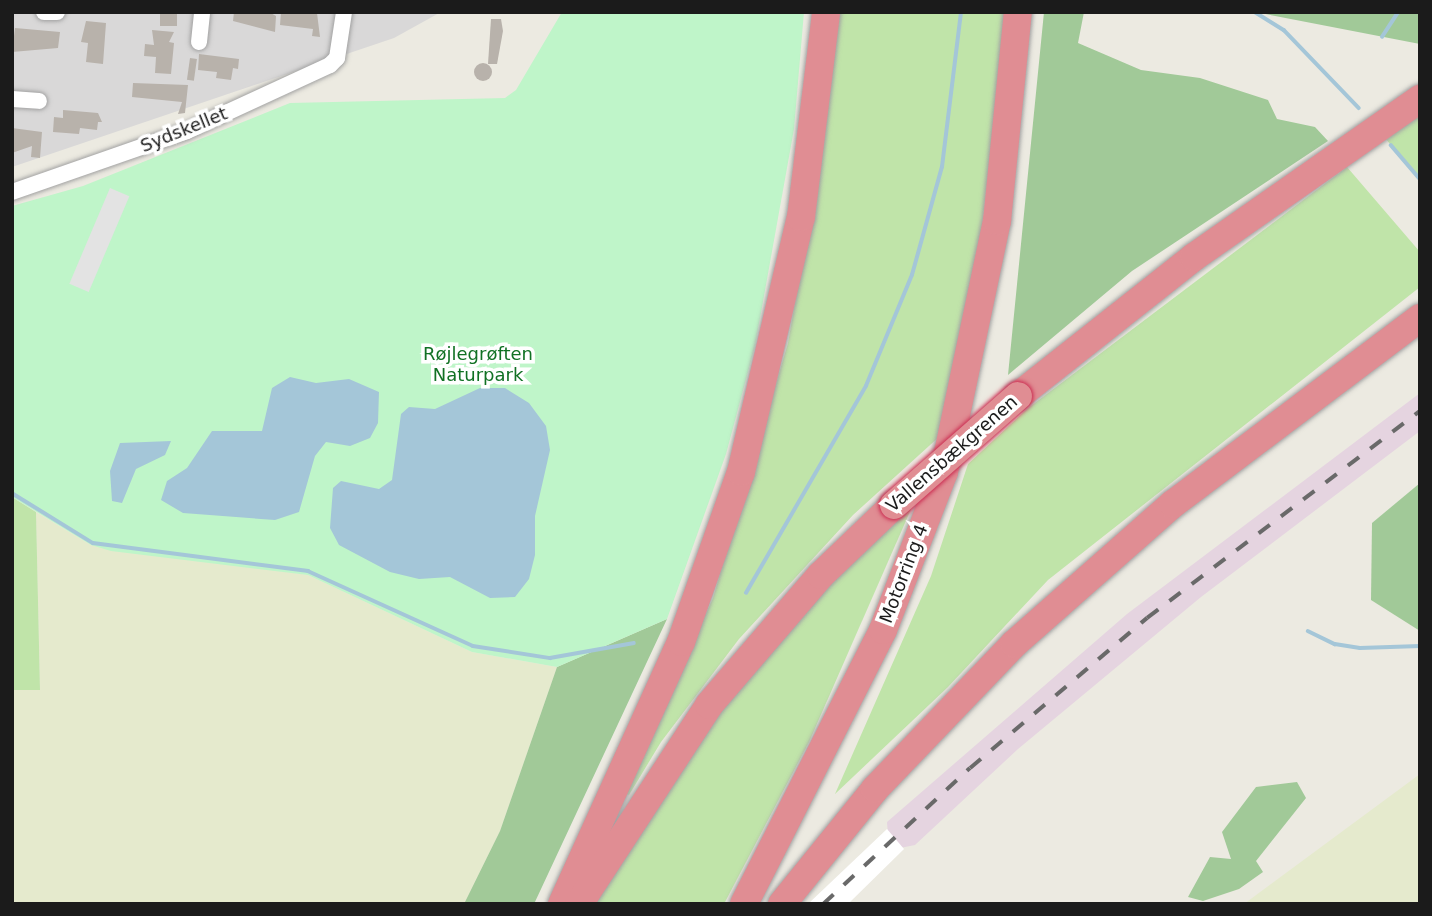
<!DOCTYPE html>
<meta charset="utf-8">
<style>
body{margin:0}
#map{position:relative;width:1432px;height:916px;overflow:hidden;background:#eceae1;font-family:"DejaVu Sans",sans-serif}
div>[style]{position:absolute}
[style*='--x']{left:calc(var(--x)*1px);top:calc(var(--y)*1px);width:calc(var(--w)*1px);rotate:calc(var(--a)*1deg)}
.residential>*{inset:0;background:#d9d8d8}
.industrial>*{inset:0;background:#e5d4e0}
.farmland>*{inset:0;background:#e5eacd}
.grass>*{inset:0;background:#c0e4a9}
.forest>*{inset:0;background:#a1c998}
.park>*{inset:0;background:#bff5c9}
.parking>*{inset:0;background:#e3e3e3;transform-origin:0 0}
.water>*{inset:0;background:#a4c6d8}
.pier>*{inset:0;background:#fff}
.stream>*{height:3.5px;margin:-1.75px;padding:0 1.75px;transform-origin:1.75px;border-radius:1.75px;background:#a4c6d8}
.building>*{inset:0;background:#b8b2ab;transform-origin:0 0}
.round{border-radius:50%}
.roads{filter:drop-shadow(0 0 2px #a2a2a2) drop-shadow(0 0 2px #a2a2a2)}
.minor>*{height:16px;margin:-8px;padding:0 8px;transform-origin:8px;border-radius:8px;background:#fff}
.motorway>*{height:28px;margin:-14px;padding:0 14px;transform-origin:14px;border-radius:14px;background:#e08d93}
.rail>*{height:3.5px;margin-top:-1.75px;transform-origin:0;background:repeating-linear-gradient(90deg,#696969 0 14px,transparent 0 28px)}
.bridges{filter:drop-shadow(0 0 2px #cb2e52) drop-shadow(0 0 2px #cb2e52)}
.motorway-bridge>*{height:28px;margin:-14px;padding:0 14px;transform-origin:14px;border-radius:14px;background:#e08d93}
span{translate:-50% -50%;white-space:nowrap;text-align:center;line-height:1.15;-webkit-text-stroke:7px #fff;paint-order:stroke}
.street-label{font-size:18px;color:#1b1b1b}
.park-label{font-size:18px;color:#117124}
.frame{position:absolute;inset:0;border:14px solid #1b1b1b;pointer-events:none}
</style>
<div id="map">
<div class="residential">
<i style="clip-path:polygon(12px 12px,441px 12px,394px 38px,12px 167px)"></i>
</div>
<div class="industrial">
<i style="clip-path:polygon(1420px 393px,1420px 431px,1201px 597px,1018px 749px,915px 845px,900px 848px,888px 836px,887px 822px,1127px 614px)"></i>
</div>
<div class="farmland">
<i style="clip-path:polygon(36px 512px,91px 545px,308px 575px,472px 652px,557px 667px,500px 831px,464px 904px,12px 904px,12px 690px,40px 689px)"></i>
<i style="clip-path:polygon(1420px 774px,1420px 904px,1244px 904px)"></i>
</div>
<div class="grass">
<i style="clip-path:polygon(837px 12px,1006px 12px,976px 281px,940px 436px,853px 515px,739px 639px,661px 742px,629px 795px,625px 793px,713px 598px,788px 343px,824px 136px)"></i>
<i style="clip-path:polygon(1420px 114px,1420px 180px,1385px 138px)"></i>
<i style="clip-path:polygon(1347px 167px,1420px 252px,1420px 287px,1048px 580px,948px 687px,835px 794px,931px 576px,968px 464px,1027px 409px)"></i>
<i style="clip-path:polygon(12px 497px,36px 512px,40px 690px,12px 690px)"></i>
<i style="clip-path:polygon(912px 507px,809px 742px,724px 904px,590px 904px,770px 640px)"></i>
</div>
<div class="forest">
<i style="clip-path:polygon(1044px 12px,1084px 12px,1078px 43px,1141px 70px,1200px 78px,1268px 100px,1277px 119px,1315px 127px,1328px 141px,1132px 271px,1008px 375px)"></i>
<i style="clip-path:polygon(1255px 12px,1420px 12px,1420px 44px)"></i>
<i style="clip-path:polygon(1420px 483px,1420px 631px,1371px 600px,1372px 523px)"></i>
<i style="clip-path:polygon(667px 619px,534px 904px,464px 904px,500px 831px,557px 667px)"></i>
<i style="clip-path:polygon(1297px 782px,1306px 798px,1256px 861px,1263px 872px,1239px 889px,1203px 901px,1188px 897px,1210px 857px,1231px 859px,1222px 832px,1256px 787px)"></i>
</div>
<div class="park">
<i style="clip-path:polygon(562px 12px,804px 12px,794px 129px,755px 346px,726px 454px,667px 619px,557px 667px,472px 652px,308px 575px,111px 551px,91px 545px,12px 497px,12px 206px,83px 186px,290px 103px,505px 98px,516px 90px)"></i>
</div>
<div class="parking">
<i style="left:110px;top:188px;width:21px;height:104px;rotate:23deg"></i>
</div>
<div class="water">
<i style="clip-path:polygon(290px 377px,316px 383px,349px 379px,379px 392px,378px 423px,370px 438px,350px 446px,326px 442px,315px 456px,299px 512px,275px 520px,183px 513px,161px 500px,167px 481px,187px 468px,212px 431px,262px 431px,272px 388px)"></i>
<i style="clip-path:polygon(480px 388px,505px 388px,529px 403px,546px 426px,550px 450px,535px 516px,535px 555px,529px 579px,515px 597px,490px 598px,450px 577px,419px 579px,390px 572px,339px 545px,330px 528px,333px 488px,341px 481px,379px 489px,392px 480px,401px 414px,409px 407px,435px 409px)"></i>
<i style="clip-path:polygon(171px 441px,165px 455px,136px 469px,122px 503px,112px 501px,110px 471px,120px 443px)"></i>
</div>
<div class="pier">
<i style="clip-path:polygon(887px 829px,904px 849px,848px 904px,808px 904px)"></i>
</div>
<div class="stream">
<i style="--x:1255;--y:12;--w:34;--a:32"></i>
<i style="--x:1284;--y:30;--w:108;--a:46.1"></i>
<i style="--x:1382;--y:37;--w:30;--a:-57"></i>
<i style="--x:1391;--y:145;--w:45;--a:49.5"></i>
<i style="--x:12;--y:493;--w:95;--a:31.7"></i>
<i style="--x:93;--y:543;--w:217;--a:7.4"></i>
<i style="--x:308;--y:571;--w:181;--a:24.4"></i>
<i style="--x:473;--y:646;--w:78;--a:8.9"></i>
<i style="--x:550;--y:658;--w:85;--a:-10.1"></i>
<i style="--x:746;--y:593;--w:239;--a:-59.9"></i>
<i style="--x:866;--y:386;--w:120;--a:-67.5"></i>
<i style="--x:912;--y:275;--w:112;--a:-74.5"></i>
<i style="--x:942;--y:167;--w:156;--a:-83"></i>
<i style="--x:1308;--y:631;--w:30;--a:26"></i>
<i style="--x:1335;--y:644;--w:25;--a:9"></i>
<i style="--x:1360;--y:648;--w:60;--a:-1.9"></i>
</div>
<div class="building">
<i style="left:160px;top:12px;width:17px;height:14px"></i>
<i style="clip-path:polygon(234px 12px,269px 12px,276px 16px,275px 32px,233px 21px)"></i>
<i style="clip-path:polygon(281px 12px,317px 13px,320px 37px,312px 36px,313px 29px,280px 25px)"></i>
<i style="clip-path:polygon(491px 19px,501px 19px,503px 31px,497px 64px,488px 64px)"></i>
<i style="clip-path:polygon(86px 21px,106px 23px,103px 64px,86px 62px,88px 43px,81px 42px)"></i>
<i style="clip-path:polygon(15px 28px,60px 32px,58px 48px,12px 52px)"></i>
<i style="clip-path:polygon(152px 30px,174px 32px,169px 42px,174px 43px,171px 74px,155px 73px,156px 57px,144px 56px,145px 44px,154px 45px)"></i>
<i style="clip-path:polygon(199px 54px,239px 59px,238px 69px,233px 68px,231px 80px,216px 78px,217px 72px,198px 70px)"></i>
<i style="left:190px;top:58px;width:7px;height:22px;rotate:8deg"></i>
<i class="round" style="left:474px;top:63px;width:18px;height:18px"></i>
<i style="clip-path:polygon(133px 83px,188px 85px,185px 113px,178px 114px,182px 102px,132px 97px)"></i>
<i style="clip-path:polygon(63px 110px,98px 113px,102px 122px,98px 122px,97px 130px,80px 128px,79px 134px,53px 132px,54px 117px,63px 118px)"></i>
<i style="clip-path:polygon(12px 128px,42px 132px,40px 158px,31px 157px,32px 146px,12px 153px)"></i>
</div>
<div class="roads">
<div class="minor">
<i style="--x:44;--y:12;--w:13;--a:0"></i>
<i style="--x:199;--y:42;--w:30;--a:-84"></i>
<i style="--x:12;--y:99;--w:27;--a:4"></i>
<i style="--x:12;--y:192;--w:185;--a:-19.2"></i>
<i style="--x:187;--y:131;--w:157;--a:-24.8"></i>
<i style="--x:330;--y:65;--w:10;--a:-45"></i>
<i style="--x:337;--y:58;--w:47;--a:-81.3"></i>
</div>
<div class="motorway">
<i style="--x:1018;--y:396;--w:224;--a:-38.3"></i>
<i style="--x:1194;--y:257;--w:276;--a:-35"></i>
<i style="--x:562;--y:904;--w:288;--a:-65.6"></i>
<i style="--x:681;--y:642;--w:180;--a:-70.6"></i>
<i style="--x:741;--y:472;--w:262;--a:-76.8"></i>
<i style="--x:801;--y:217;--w:207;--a:-83"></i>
<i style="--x:579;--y:904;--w:238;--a:-56.8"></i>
<i style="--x:709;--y:705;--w:172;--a:-49.3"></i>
<i style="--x:821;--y:575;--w:101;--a:-43.8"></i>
<i style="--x:744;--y:904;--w:307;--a:-63.1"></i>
<i style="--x:883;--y:630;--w:169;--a:-68.9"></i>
<i style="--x:944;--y:472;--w:257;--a:-78.1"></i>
<i style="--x:997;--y:221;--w:210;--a:-84.3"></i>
<i style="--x:782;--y:904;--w:148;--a:-51"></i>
<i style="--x:875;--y:789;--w:201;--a:-46.2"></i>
<i style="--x:1014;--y:644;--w:212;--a:-41.4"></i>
<i style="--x:1173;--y:504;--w:309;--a:-37"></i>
</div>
</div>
<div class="rail">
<i style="--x:823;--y:904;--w:200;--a:-42.8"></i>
<i style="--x:970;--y:768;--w:232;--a:-40.3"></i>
<i style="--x:1147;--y:618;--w:343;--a:-37.2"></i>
</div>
<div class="bridges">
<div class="motorway-bridge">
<i style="--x:894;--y:505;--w:165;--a:-41.3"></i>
</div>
</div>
<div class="street-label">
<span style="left:184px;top:130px;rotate:-22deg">Sydskellet</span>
<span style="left:952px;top:454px;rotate:-41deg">Vallensbækgrenen</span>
<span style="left:904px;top:574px;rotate:-69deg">Motorring 4</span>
</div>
<div class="park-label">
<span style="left:478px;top:365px">Røjlegrøften<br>Naturpark</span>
</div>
<div class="frame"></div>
</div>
